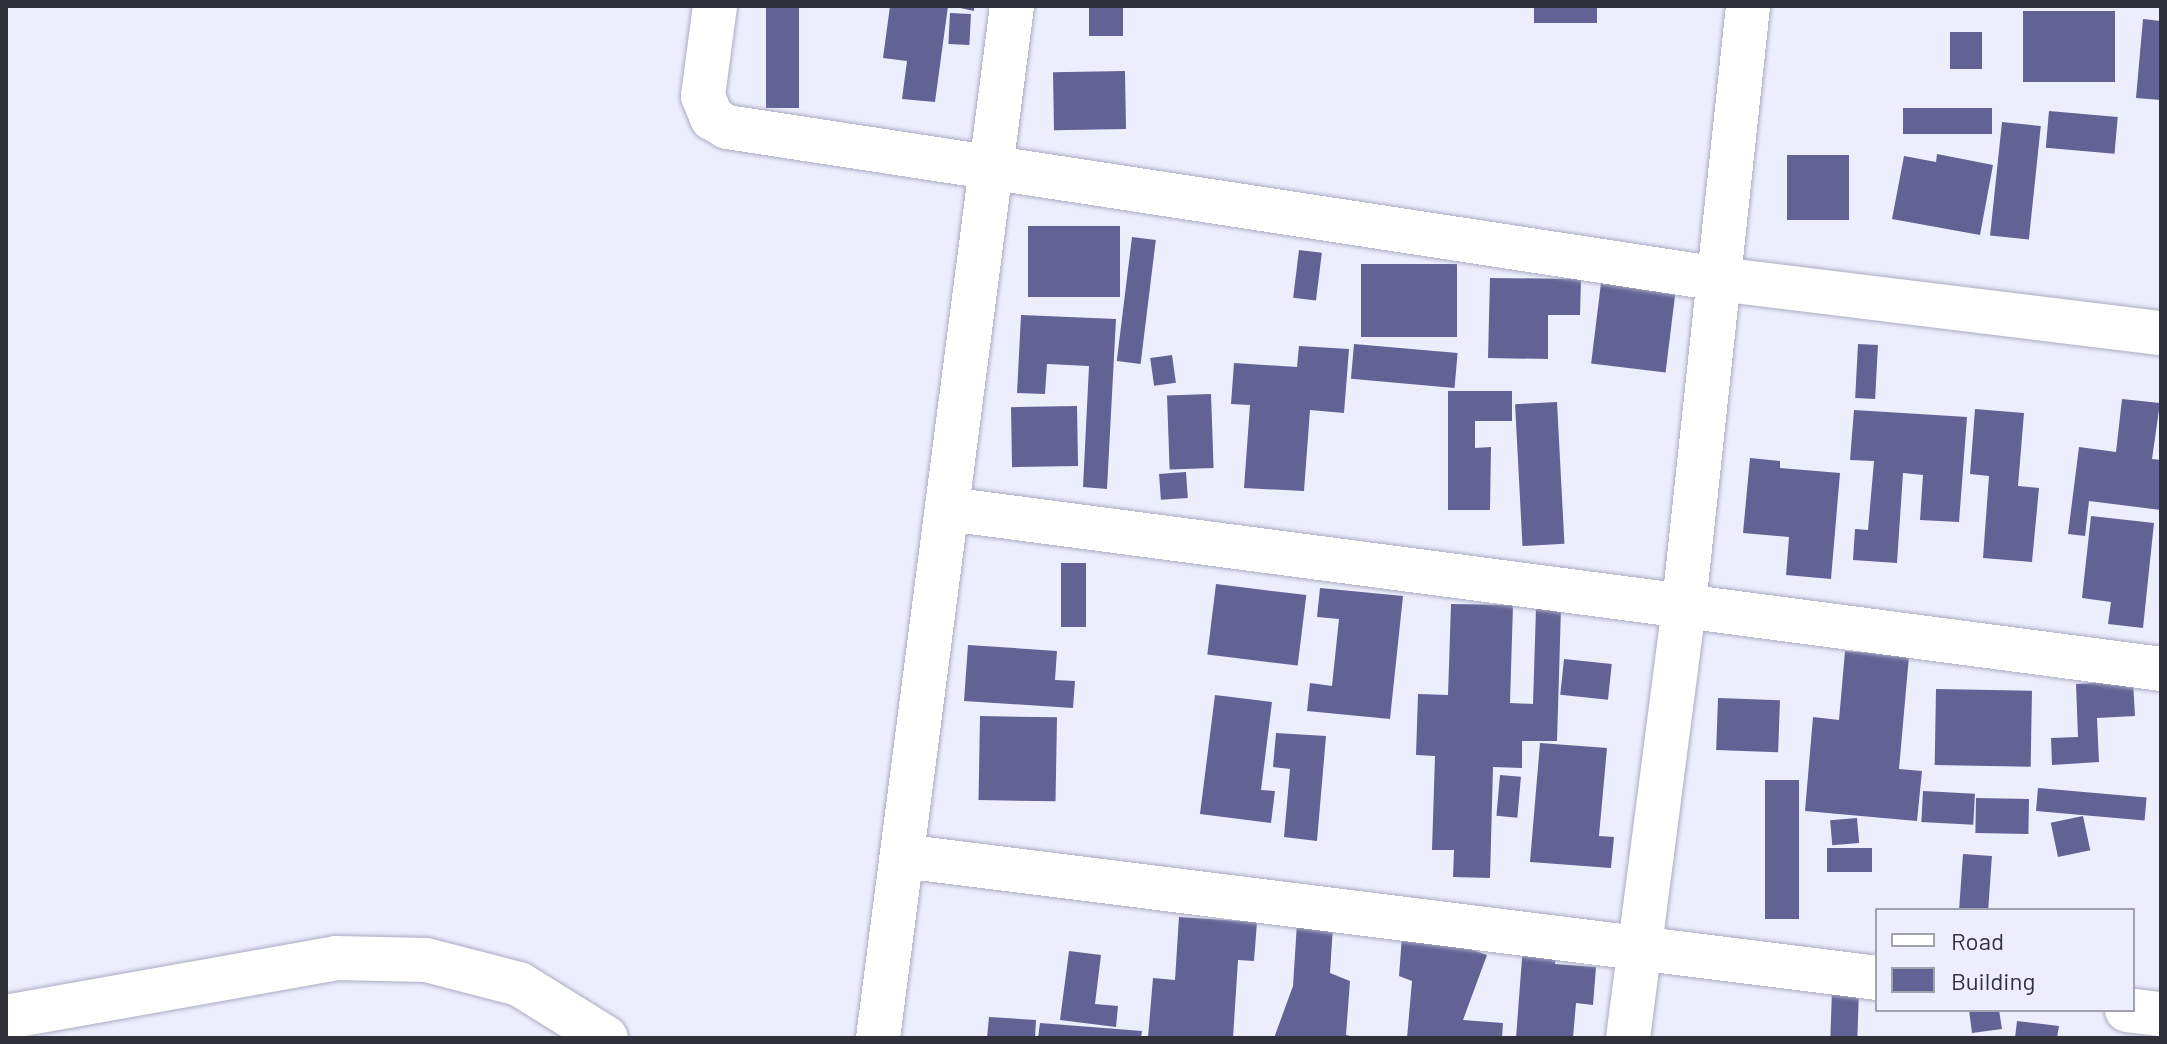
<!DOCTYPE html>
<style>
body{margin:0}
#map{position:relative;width:2167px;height:1044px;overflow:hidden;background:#edeefd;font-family:Barlow,sans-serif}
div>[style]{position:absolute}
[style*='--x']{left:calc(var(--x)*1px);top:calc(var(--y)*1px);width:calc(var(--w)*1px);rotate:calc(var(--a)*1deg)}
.building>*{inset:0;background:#636295;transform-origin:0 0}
.roads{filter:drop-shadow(0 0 2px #aaabc3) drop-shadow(0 0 2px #aaabc3)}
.street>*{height:44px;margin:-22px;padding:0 22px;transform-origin:22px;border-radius:22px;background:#fff}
span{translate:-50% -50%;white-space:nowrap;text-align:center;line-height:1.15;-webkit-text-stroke:8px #edeefd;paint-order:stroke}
.frame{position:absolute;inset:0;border:8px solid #31313b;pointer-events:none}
.legend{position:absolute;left:1875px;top:908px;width:260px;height:104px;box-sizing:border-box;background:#edeefd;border:2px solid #a2a2af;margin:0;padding:10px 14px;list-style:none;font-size:24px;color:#31313b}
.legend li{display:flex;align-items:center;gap:16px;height:40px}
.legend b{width:40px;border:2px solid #a2a2af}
</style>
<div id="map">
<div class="building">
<i style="left:766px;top:6px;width:33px;height:102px"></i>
<i style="clip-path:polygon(890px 6px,948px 6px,935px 102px,902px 99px,907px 61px,883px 58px)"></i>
<i style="clip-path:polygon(951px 6px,974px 6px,974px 11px)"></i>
<i style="left:1534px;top:6px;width:63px;height:17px"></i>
<i style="left:1089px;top:8px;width:34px;height:28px"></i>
<i style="left:2023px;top:11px;width:92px;height:71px"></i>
<i style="left:950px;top:13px;width:21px;height:31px;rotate:3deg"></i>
<i style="clip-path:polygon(2143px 19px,2161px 21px,2161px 100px,2136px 98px)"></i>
<i style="left:1950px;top:32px;width:32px;height:37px"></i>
<i style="left:1125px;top:71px;width:58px;height:72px;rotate:89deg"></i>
<i style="left:1992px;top:108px;width:26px;height:89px;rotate:90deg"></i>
<i style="left:2049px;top:111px;width:69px;height:37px;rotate:5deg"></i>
<i style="left:2002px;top:122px;width:39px;height:114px;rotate:6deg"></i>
<i style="clip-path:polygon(1937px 154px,1993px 165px,1980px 235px,1892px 219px,1904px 156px,1936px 162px)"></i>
<i style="left:1787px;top:155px;width:62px;height:65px"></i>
<i style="left:1028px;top:226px;width:92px;height:71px"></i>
<i style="left:1132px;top:237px;width:24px;height:125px;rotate:7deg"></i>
<i style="left:1299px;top:250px;width:23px;height:48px;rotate:7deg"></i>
<i style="left:1361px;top:264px;width:96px;height:73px"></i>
<i style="clip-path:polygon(1490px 278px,1581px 279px,1580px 315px,1548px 315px,1548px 359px,1488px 358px)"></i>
<i style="left:1601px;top:283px;width:75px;height:81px;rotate:7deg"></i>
<i style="clip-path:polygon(1021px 315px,1116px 319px,1107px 489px,1083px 487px,1089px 366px,1047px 364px,1045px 394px,1017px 393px)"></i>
<i style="left:1354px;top:344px;width:104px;height:35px;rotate:5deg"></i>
<i style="left:1858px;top:344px;width:20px;height:54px;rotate:3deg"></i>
<i style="clip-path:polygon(1299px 346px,1349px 349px,1344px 413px,1310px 410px,1304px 491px,1244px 488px,1250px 405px,1231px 404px,1234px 363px,1297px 367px)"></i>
<i style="left:1172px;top:355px;width:28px;height:22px;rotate:82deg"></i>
<i style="clip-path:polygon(1448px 391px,1512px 391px,1512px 421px,1475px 421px,1475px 448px,1491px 447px,1490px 510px,1448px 510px)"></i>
<i style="left:1211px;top:394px;width:74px;height:44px;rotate:88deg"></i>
<i style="clip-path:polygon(2122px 399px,2160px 403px,2152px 459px,2161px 460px,2161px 510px,2089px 501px,2085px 536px,2068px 534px,2079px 447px,2116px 452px)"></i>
<i style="left:1557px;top:402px;width:142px;height:42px;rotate:87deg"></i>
<i style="left:1077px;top:406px;width:60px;height:66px;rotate:89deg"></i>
<i style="clip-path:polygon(1975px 409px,2024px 413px,2018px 486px,2039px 488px,2032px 562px,1983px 558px,1989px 476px,1970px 474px)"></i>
<i style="clip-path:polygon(1854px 410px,1967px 417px,1959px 522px,1920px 520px,1923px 475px,1903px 473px,1897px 563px,1853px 560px,1855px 529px,1868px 530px,1874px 461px,1850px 460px)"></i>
<i style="clip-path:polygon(1750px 458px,1780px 461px,1780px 468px,1840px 473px,1831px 579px,1786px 575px,1789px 537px,1743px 533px)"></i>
<i style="left:1186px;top:472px;width:26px;height:27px;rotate:86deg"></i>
<i style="clip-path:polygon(2091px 516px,2154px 523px,2143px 628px,2108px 624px,2111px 602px,2082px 598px)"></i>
<i style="left:1061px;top:563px;width:25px;height:64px"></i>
<i style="left:1216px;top:584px;width:91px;height:71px;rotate:7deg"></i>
<i style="clip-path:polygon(1320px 588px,1403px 596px,1390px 719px,1307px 711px,1310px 683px,1332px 686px,1339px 619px,1317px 617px)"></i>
<i style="clip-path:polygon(1451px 604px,1513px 605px,1510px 703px,1533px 704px,1536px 608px,1561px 608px,1557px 741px,1522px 741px,1522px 768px,1493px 767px,1490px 878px,1453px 877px,1454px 850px,1432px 850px,1435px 756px,1416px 755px,1418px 694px,1448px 695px)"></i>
<i style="clip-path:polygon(968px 645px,1057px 651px,1055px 680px,1075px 681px,1073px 708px,964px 701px)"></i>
<i style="clip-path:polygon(1845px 651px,1909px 656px,1899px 769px,1922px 771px,1917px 821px,1805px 811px,1813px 717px,1839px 720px)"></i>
<i style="left:1564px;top:659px;width:48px;height:36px;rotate:6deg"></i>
<i style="clip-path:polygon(2133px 681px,2135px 716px,2097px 718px,2099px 762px,2052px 765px,2051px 738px,2078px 737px,2076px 684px)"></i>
<i style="left:1936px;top:689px;width:96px;height:76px;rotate:1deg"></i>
<i style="clip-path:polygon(1215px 695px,1272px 702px,1261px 790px,1275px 791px,1271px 823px,1200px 814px)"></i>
<i style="left:1718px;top:698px;width:62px;height:52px;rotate:2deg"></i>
<i style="left:980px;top:716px;width:77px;height:84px;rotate:1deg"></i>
<i style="clip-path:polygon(1276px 733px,1326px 736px,1317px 841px,1284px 837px,1290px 769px,1273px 767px)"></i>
<i style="clip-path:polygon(1540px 743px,1607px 748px,1599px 836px,1614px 837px,1611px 868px,1530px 862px)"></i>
<i style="left:1500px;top:775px;width:21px;height:41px;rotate:5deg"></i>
<i style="left:1765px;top:780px;width:34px;height:139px"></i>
<i style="left:2038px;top:788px;width:109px;height:23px;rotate:5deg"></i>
<i style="left:1923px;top:791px;width:52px;height:31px;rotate:3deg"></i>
<i style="left:1976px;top:798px;width:53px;height:35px;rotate:1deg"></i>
<i style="left:2083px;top:816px;width:35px;height:33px;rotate:78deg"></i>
<i style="left:1857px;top:818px;width:25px;height:27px;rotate:85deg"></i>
<i style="left:1827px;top:848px;width:45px;height:24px"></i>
<i style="left:1963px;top:854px;width:29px;height:56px;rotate:4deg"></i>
<i style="clip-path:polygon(1179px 917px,1257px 922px,1254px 961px,1238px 960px,1233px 1038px,1148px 1037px,1153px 978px,1175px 980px)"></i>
<i style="clip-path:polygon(1297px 923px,1333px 926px,1330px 973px,1350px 981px,1346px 1035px,1361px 1038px,1274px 1038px,1293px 986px)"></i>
<i style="clip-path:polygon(1402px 936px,1443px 939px,1487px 955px,1463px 1020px,1503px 1023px,1502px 1038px,1407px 1038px,1412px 981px,1399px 976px)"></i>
<i style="clip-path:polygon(1523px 945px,1556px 947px,1555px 964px,1596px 967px,1593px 1005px,1576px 1003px,1573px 1038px,1516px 1038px)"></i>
<i style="clip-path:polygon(1069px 951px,1101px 955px,1095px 1004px,1118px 1006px,1116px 1027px,1060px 1020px)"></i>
<i style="left:1832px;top:990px;width:27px;height:48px;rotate:2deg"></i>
<i style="clip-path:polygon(1969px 1010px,1999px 1010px,2002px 1029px,1972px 1033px)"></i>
<i style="clip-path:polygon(989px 1017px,1036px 1020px,1035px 1038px,987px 1038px)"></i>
<i style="clip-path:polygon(2017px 1021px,2059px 1026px,2057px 1038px,2015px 1038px)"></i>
<i style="clip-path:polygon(1040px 1023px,1142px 1031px,1141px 1038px,1038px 1038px)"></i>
</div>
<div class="roads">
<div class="street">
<i style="--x:715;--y:6;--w:91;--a:97.6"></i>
<i style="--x:703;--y:96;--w:24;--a:68"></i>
<i style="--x:712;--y:118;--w:17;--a:31"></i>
<i style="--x:727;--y:127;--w:1004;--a:8.71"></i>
<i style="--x:1719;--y:279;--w:445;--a:7"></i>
<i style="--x:948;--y:509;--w:1224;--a:7.51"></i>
<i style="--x:902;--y:856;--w:983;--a:7.13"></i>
<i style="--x:2127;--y:1010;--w:34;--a:7"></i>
<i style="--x:6;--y:1017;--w:335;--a:-10.1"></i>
<i style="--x:336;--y:958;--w:90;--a:1.3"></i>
<i style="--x:426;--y:960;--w:96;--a:14.5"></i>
<i style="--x:519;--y:984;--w:102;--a:31.8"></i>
<i style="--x:878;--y:1038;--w:1041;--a:-82.6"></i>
<i style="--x:1628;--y:1038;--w:438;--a:-82.6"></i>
<i style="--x:1684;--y:604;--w:601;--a:-83.89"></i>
</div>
</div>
<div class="frame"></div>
<ul class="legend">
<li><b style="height:10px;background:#fff"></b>Road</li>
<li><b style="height:22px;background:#636295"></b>Building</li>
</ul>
</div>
